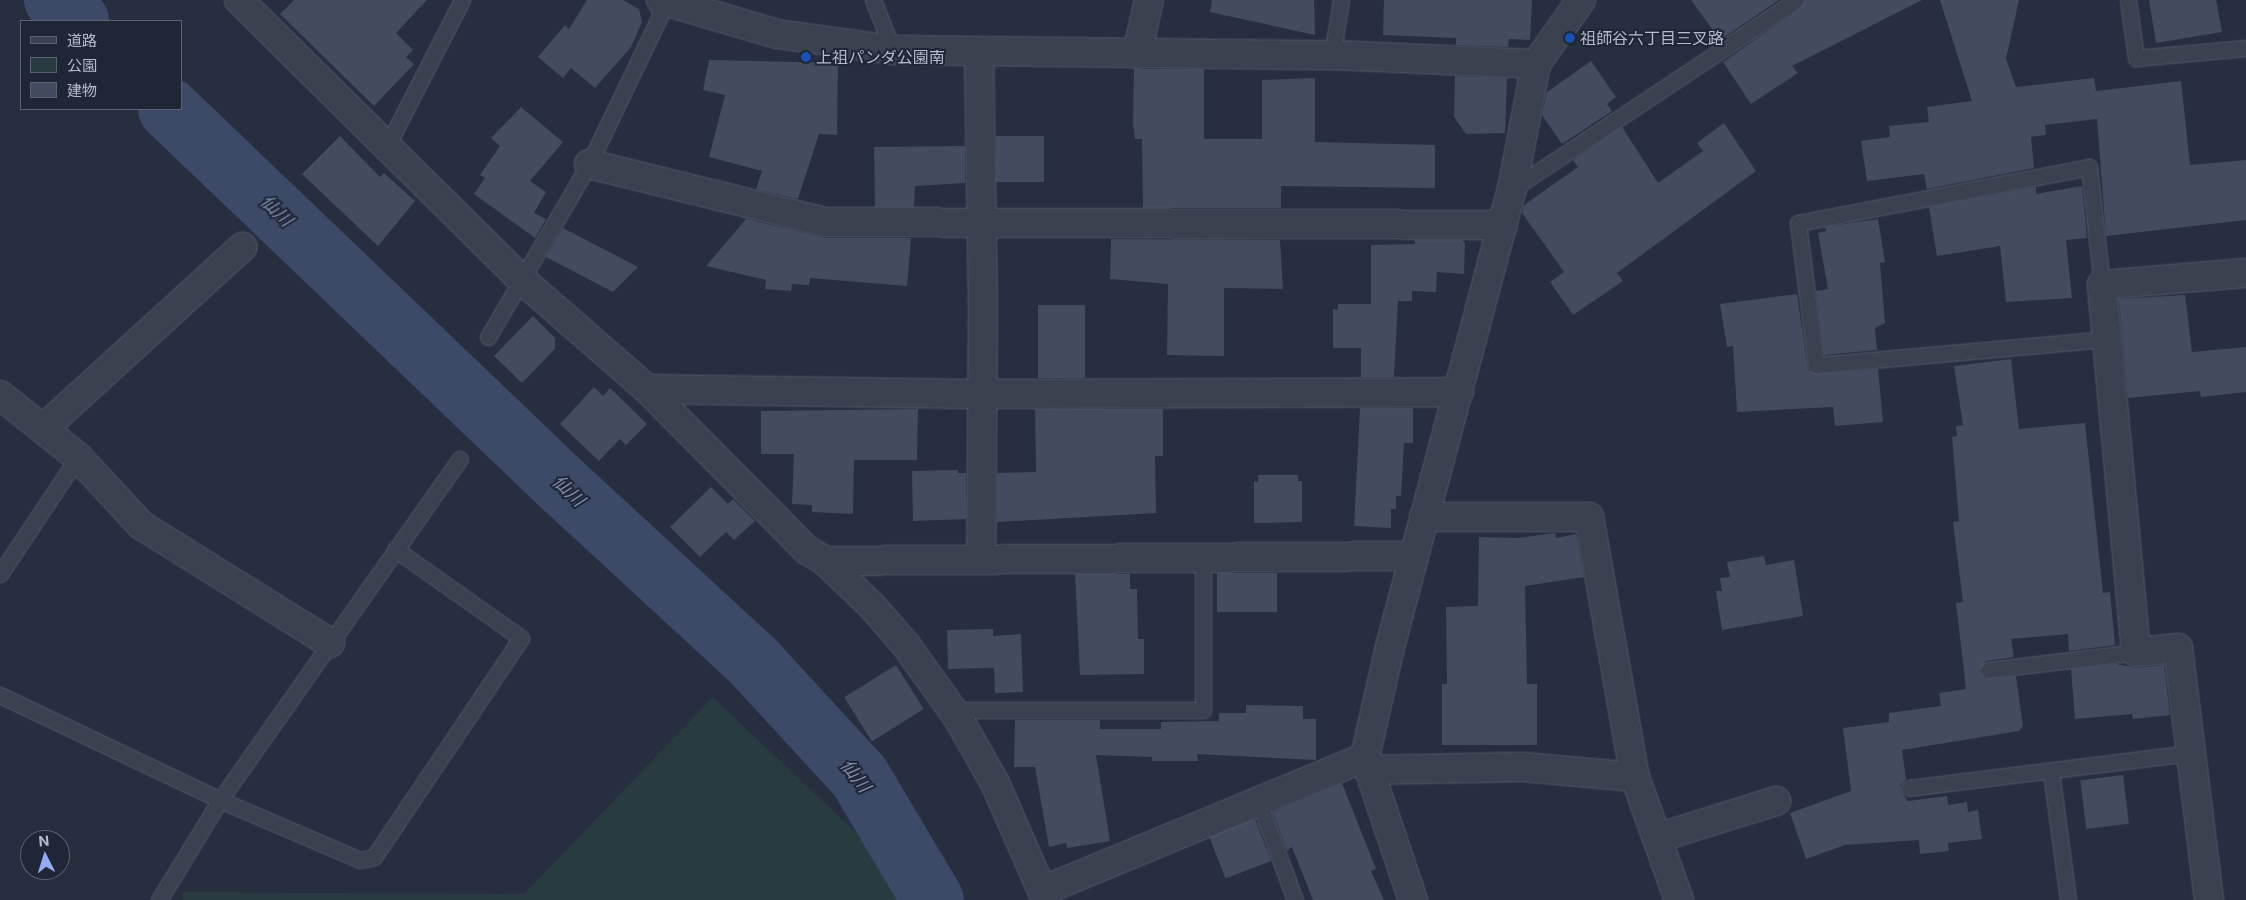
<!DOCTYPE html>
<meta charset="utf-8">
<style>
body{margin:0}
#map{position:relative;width:2246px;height:900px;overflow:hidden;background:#262e3f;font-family:Inter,"Noto Sans JP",sans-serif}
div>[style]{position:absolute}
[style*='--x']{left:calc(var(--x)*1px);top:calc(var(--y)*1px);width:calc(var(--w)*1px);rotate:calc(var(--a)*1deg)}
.green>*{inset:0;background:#283b40}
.river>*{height:62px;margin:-31px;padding:0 31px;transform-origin:31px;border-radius:31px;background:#3d4a67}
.building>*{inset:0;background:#434c5e;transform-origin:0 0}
.roads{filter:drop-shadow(0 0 1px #555c6a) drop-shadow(0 0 1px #555c6a)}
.lane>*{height:15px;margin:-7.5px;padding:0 7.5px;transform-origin:7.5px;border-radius:7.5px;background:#3a414f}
.street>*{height:28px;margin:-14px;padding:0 14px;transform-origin:14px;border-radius:14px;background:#3a414f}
.dots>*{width:14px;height:14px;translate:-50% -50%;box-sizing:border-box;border:2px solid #1f2635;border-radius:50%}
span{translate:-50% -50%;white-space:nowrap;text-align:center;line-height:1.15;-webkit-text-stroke:4px #1f2635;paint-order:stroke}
.poi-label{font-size:16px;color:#b7bcca}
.left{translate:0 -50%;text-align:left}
.water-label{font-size:18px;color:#808eb0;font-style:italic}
.legend{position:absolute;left:20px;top:20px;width:162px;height:90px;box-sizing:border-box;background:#1f2635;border:1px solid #5c6271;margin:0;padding:6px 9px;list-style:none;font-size:15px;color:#b7bcca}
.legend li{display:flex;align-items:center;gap:10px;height:25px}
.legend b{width:25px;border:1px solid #5c6271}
.north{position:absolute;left:20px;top:830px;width:50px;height:50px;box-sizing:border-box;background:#1f2635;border:1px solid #5c6271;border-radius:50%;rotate:355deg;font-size:14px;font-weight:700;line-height:20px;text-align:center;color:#b7bcca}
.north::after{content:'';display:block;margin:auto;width:18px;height:22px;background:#92acf4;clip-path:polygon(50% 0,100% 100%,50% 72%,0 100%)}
</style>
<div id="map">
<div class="green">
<i style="clip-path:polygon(713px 697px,927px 900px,183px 900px,183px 892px,524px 894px)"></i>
</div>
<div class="river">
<i style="--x:55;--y:0;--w:31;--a:42"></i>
<i style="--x:169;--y:109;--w:538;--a:43.72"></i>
<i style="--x:558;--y:481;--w:267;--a:42.7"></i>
<i style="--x:754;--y:662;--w:155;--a:47.4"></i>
<i style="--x:859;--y:776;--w:144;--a:59.2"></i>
</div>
<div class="building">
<i style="clip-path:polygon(294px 0,427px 0,396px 33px,413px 50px,406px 57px,414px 64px,374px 106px,280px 14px)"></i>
<i style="clip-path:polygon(587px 0,623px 0,639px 9px,642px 22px,631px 47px,595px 88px,571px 68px,563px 78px,538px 57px,565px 25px,569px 29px)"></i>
<i style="clip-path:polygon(1212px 0,1314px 0,1315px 35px,1210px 12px)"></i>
<i style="clip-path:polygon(1384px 0,1532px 0,1530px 40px,1509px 39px,1508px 47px,1456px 45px,1456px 38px,1383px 35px)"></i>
<i style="clip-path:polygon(1691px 0,1779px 0,1720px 40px)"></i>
<i style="clip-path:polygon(1805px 0,1922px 0,1792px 66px,1798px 73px,1751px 104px,1723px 62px,1801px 8px)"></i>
<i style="clip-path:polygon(1940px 0,2019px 0,2006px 59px,2016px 87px,2094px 78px,2096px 91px,2181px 81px,2190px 165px,2246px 160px,2246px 220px,2106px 236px,2097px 119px,2045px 125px,2046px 135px,2031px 137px,2034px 168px,1927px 189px,1924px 174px,1867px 181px,1861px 141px,1890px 137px,1889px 126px,1929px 122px,1927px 107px,1972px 101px)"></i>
<i style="clip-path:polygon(2149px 0,2216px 0,2222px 32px,2156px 43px)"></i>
<i style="clip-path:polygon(709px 60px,838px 63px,837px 135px,819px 134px,798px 199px,756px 189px,762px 171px,709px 157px,725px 95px,703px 90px)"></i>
<i style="clip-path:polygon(1591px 61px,1616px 97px,1607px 104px,1612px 111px,1562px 144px,1542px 115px,1547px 92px)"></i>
<i style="clip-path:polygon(1134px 69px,1204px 69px,1204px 139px,1262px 139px,1262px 80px,1315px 78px,1315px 142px,1435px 145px,1435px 188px,1281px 186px,1281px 208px,1143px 208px,1142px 139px,1135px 139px,1133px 124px)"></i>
<i style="clip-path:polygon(1455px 76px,1507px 78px,1505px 133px,1466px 134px,1454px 117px)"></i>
<i style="clip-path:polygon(521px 107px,563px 142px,530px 181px,546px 192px,534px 213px,546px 219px,535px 238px,474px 194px,485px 178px,480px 175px,500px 146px,491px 138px)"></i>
<i style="clip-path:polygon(1724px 123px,1756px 171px,1617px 273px,1623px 281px,1573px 315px,1550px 282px,1564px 272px,1522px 213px,1524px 205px,1578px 167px,1573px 160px,1622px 127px,1658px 183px,1703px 151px,1697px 143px)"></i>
<i style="clip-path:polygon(340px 136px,380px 177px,384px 173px,415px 201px,378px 246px,302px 174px)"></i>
<i style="left:1044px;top:136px;width:46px;height:48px;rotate:90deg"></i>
<i style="clip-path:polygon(965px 146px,965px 183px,915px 186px,914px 207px,875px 207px,874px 147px)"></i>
<i style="clip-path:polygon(2082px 186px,2087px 238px,2066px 240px,2072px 298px,2006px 302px,2000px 246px,1937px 256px,1929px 207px,2036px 187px,2036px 194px)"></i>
<i style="clip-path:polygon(746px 219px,825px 238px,911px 238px,907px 286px,810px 278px,809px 285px,792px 284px,791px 291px,765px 289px,766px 280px,706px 266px)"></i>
<i style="clip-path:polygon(1878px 219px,1885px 262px,1880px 263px,1885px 323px,1875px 328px,1877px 350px,1824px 355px,1816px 291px,1828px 289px,1818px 233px,1826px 231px,1825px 227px)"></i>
<i style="clip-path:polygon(563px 228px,638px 267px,613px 292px,546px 257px)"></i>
<i style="clip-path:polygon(1111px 239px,1280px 240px,1283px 289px,1224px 288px,1224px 356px,1167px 355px,1168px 284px,1110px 279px)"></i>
<i style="clip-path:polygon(1415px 240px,1462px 240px,1465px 243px,1464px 274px,1437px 272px,1436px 292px,1412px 291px,1412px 301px,1398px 301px,1394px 377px,1361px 377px,1361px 348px,1333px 348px,1333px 309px,1338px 310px,1338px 304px,1371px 304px,1371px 245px,1415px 244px)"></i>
<i style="clip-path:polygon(1797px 294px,1808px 370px,1817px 374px,1878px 369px,1883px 422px,1835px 426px,1833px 407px,1737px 412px,1733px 346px,1727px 347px,1720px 304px)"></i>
<i style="clip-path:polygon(2185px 295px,2192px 352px,2246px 347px,2246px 392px,2201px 397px,2200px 391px,2128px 398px,2119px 299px)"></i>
<i style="left:1038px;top:305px;width:47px;height:73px"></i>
<i style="clip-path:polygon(533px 316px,555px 338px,555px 349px,522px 383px,494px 356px)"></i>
<i style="clip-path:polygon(2011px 359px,2019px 429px,2085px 423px,2103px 593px,2110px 592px,2115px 645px,2069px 651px,2068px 634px,2011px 639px,2014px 657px,1986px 661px,1979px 671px,1985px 679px,2016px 676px,2023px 726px,2019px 731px,1902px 750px,1906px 779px,1900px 785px,1902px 794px,1908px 801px,1947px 796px,1948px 805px,1967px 802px,1968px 812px,1978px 810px,1982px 839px,1948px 843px,1949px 851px,1920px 854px,1919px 840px,1845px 845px,1806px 859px,1790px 813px,1851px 791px,1843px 728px,1889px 722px,1889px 713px,1941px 706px,1939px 693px,1966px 689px,1956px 603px,1963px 602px,1953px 522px,1959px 521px,1952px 437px,1957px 436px,1956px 426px,1963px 425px,1954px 366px)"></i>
<i style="clip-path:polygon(594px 387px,603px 396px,610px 388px,647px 424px,626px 445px,620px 439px,599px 461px,560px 424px)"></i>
<i style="clip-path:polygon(1360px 408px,1413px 408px,1413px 443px,1404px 443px,1401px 496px,1396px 496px,1396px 509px,1391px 509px,1391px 528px,1354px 526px)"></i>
<i style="clip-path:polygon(918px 409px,917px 460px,854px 460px,853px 514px,812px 512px,812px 505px,792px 504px,794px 454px,761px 454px,761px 411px)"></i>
<i style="clip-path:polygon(1035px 409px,1163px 409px,1163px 456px,1155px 456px,1156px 513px,997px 522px,997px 473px,1036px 472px)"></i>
<i style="clip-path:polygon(958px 470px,958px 473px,966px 473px,966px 519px,913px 521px,912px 471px)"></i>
<i style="clip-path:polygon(1258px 475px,1298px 475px,1298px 481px,1302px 481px,1302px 522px,1254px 523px,1254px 481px,1258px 482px)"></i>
<i style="clip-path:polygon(711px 487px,728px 504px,733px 499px,755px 521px,734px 540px,726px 532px,700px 557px,670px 527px)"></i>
<i style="clip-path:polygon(1555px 533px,1556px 538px,1576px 534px,1584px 577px,1525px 586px,1527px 684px,1537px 684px,1537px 745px,1442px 745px,1442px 684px,1447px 684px,1446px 607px,1478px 606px,1479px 537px,1518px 538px)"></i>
<i style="clip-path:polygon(1764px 556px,1766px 565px,1794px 560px,1803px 616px,1722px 630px,1716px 591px,1722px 591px,1720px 578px,1730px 577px,1727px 562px)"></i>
<i style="left:1217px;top:573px;width:60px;height:39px"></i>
<i style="clip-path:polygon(1075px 574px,1130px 574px,1130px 589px,1137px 589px,1138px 639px,1144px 639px,1144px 674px,1080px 675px)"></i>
<i style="clip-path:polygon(993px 629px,993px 636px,1021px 634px,1023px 692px,995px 693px,994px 668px,948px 669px,947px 630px)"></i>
<i style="clip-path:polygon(2116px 664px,2137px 668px,2164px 665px,2170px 715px,2133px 719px,2132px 714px,2075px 719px,2071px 669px)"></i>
<i style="left:896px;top:665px;width:52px;height:61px;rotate:58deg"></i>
<i style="clip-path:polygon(1246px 705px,1303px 706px,1303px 719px,1316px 719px,1316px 760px,1197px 754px,1198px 761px,1152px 761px,1152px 757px,1096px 755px,1110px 841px,1067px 848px,1066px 843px,1049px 847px,1035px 767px,1014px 767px,1015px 720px,1100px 720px,1100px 729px,1161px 729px,1161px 722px,1219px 721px,1219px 713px,1246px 713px)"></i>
<i style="left:2123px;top:775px;width:49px;height:43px;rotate:83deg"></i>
<i style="clip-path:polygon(1342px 783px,1376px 869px,1371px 871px,1384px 900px,1313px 900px,1292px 847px,1287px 851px,1273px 812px)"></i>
<i style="left:1255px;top:819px;width:45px;height:49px;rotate:69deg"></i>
</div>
<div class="roads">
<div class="lane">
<i style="--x:873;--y:0;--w:54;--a:68.2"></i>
<i style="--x:2128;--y:0;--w:59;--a:82.1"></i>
<i style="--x:2136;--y:58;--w:110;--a:-5.2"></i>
<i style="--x:1332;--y:55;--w:56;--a:-80.7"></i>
<i style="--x:387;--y:146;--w:164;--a:-62.8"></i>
<i style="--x:1512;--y:189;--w:341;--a:-33.6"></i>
<i style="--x:2102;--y:285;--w:119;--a:-96.3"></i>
<i style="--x:2089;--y:167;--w:296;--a:169.1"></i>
<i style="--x:1798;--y:223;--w:143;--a:82.8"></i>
<i style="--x:1816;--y:365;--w:292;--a:-5.1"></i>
<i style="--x:488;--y:337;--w:200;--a:-59.7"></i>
<i style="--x:589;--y:164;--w:162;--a:-64.4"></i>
<i style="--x:659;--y:18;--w:18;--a:-81"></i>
<i style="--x:0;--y:574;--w:141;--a:-56.3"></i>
<i style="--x:1988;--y:670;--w:149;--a:-6.9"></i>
<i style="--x:0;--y:695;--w:244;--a:25.5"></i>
<i style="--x:220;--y:800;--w:152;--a:23.2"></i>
<i style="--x:360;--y:860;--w:14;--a:-12"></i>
<i style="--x:374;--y:857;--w:264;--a:-56.1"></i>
<i style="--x:521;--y:638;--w:154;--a:-144.8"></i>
<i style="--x:952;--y:710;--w:251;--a:0"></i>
<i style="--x:1203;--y:710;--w:153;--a:-90"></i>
<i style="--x:2051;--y:771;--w:130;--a:82.5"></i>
<i style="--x:1909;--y:788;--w:285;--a:-7.1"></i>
<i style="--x:1258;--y:799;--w:108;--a:69.9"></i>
<i style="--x:159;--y:900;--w:117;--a:-58.6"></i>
<i style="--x:220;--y:800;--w:417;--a:-54.9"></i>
</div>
<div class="street">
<i style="--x:239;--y:0;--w:397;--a:44.7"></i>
<i style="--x:521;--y:279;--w:167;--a:41.1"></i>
<i style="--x:647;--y:389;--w:227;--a:45.2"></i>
<i style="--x:807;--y:550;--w:21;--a:31"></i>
<i style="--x:825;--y:561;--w:65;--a:43.8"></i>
<i style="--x:872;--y:606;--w:52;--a:48.9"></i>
<i style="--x:906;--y:645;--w:90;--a:54.5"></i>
<i style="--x:958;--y:718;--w:75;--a:60.4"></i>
<i style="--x:995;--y:783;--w:128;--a:66.4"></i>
<i style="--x:661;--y:0;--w:121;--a:16.3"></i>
<i style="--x:777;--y:34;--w:117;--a:7.9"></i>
<i style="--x:893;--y:50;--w:439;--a:0.7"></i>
<i style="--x:1332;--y:55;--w:204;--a:2.5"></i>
<i style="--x:979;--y:53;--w:250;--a:89.1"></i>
<i style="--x:983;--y:303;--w:255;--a:90.4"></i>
<i style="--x:1137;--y:54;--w:55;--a:-77.5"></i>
<i style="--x:589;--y:164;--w:243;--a:13.8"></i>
<i style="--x:825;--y:222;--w:678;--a:0.25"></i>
<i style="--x:647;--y:389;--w:335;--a:0.9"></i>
<i style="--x:982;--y:394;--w:477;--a:-0.2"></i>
<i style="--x:0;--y:395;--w:100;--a:38.5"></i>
<i style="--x:78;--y:457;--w:93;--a:47.2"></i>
<i style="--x:141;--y:525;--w:223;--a:32"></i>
<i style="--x:43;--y:429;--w:270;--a:-42.4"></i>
<i style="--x:1424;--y:517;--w:165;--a:0"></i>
<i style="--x:1589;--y:517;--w:264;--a:80"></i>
<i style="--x:825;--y:561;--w:589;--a:-0.49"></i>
<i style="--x:1369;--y:770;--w:154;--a:-1.1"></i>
<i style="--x:1523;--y:767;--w:112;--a:5.1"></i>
<i style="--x:1635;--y:777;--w:131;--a:70.3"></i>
<i style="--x:1657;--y:838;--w:125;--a:-17.3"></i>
<i style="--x:1042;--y:891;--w:350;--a:-22.5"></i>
<i style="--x:1413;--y:900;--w:151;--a:-108.6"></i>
<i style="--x:1365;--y:757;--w:117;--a:-77.2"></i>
<i style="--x:1391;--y:643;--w:470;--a:-75.1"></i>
<i style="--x:1512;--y:189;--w:127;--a:-79.1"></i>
<i style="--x:1536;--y:64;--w:78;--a:-54.9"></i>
<i style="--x:2209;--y:900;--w:254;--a:-97"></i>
<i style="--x:2178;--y:648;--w:42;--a:174.6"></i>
<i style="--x:2136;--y:652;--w:369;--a:-95.3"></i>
<i style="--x:2102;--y:285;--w:144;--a:-4.8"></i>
</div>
</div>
<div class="dots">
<i style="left:1570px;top:38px;background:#1a4fb4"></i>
<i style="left:806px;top:57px;background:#1a4fb4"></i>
</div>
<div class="poi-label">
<span class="left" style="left:1580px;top:38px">祖師谷六丁目三叉路</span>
<span class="left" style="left:816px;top:57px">上祖パンダ公園南</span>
</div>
<div class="water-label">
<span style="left:276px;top:211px;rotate:44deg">仙川</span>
<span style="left:568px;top:491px;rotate:43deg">仙川</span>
<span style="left:855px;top:776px;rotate:52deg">仙川</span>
</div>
<ul class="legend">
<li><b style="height:6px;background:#3a414f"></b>道路</li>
<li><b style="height:14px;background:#283b40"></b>公園</li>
<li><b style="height:14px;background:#434c5e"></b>建物</li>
</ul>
<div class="north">N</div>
</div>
